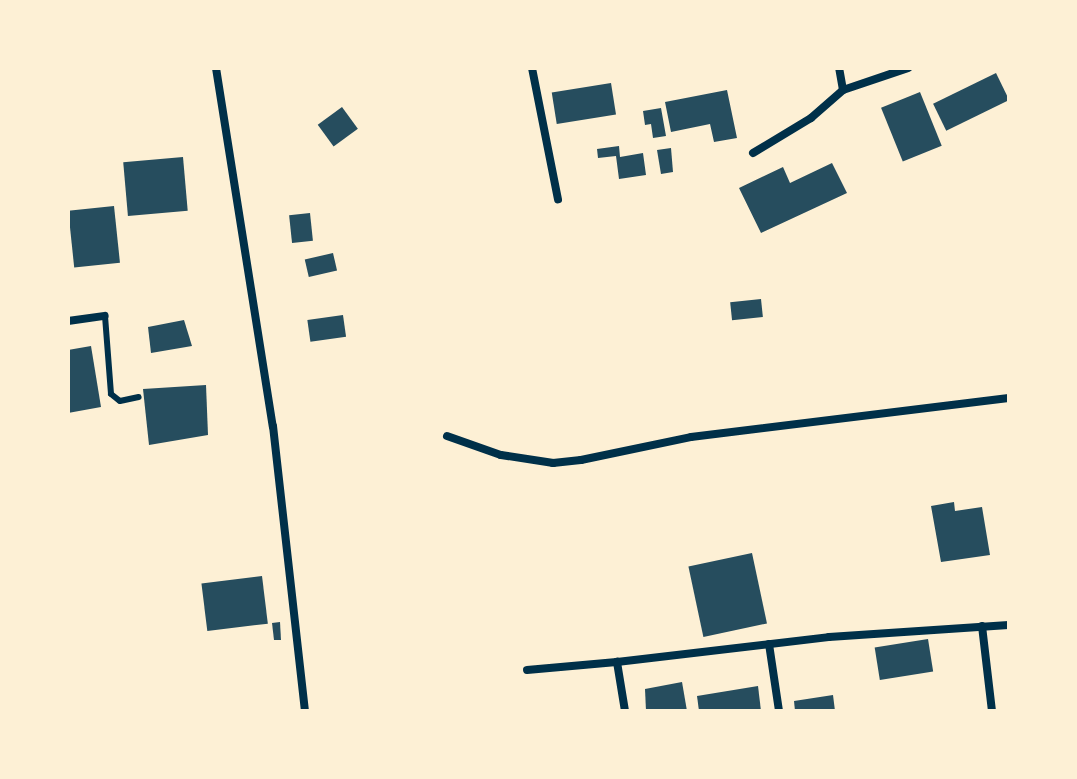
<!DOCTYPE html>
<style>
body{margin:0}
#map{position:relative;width:1077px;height:779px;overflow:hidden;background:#fdf0d5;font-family:"Noto Sans",sans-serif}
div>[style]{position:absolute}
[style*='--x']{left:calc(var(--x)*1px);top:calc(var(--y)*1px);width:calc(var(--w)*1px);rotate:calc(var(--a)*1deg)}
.building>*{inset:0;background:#264d5e;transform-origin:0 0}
.service>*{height:6px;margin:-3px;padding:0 3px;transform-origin:3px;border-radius:3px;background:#003049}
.minor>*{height:8px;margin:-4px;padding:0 4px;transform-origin:4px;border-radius:4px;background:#003049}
span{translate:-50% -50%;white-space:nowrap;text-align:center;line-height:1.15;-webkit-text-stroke:6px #fdf0d5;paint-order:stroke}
.frame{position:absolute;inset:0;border:70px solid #fdf0d5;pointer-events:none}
</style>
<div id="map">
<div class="building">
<i style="left:996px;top:73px;width:30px;height:70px;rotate:64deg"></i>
<i style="left:611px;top:83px;width:32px;height:60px;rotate:81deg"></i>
<i style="clip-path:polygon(727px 90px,737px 138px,714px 142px,710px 124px,671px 132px,665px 102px)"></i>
<i style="left:920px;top:92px;width:58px;height:42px;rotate:68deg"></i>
<i style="left:342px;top:107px;width:27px;height:30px;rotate:54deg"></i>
<i style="clip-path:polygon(661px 108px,666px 136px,653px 138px,651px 124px,645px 125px,643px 111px)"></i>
<i style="clip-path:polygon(619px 146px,620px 157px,643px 153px,646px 175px,619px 179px,616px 156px,598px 158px,597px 149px)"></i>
<i style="clip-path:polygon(671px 148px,673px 172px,661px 174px,657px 150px)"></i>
<i style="left:183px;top:157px;width:54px;height:60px;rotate:85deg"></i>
<i style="clip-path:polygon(832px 163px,847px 193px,761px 233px,739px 188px,783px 167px,790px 183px)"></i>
<i style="left:114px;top:206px;width:57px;height:46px;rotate:84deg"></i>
<i style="left:310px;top:213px;width:28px;height:21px;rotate:84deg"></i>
<i style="left:333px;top:253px;width:18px;height:29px;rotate:77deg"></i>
<i style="left:761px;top:299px;width:18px;height:31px;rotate:84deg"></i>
<i style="left:343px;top:315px;width:22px;height:36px;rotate:82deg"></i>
<i style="clip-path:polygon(184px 320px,192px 346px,151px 353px,148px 327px)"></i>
<i style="clip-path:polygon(91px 346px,101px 407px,68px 413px,68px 350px)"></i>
<i style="clip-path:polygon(206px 385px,208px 435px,149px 445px,143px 389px)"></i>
<i style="clip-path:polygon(954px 502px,955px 511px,982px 507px,990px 555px,941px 562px,931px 506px)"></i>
<i style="left:752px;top:553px;width:72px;height:65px;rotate:78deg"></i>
<i style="left:262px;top:576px;width:48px;height:61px;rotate:83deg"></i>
<i style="clip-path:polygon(280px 622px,281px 640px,274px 640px,272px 623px)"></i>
<i style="left:928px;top:639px;width:33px;height:54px;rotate:81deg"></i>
<i style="clip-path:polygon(682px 682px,687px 711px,646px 711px,645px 689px)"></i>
<i style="clip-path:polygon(758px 686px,761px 711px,699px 711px,697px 696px)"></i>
<i style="clip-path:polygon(833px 695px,835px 711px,795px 711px,794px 701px)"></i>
</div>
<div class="service">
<i style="--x:105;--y:316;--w:78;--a:85.6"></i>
<i style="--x:111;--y:394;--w:11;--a:38"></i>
<i style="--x:120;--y:401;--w:19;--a:-12"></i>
</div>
<div class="minor">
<i style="--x:216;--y:68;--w:363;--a:81"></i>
<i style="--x:273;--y:426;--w:287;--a:83.6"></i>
<i style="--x:532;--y:68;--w:134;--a:78.8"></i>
<i style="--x:843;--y:90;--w:69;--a:-18.7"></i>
<i style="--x:753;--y:153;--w:68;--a:-31.1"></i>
<i style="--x:811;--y:118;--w:43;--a:-41.2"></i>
<i style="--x:843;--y:90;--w:22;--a:-100"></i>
<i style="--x:68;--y:321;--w:37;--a:-8"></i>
<i style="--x:447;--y:436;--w:57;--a:19.4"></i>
<i style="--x:501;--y:455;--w:53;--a:8.7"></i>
<i style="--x:553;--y:463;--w:28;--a:-6"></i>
<i style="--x:581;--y:460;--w:112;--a:-11.8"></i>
<i style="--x:691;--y:437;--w:320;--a:-7"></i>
<i style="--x:982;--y:626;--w:86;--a:83.3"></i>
<i style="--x:769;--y:644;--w:68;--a:81.5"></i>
<i style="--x:527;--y:670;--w:90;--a:-5.1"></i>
<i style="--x:625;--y:711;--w:50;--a:-99.3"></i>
<i style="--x:617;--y:662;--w:213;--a:-6.7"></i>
<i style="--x:829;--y:637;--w:180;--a:-3.8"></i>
</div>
<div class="frame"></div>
</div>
